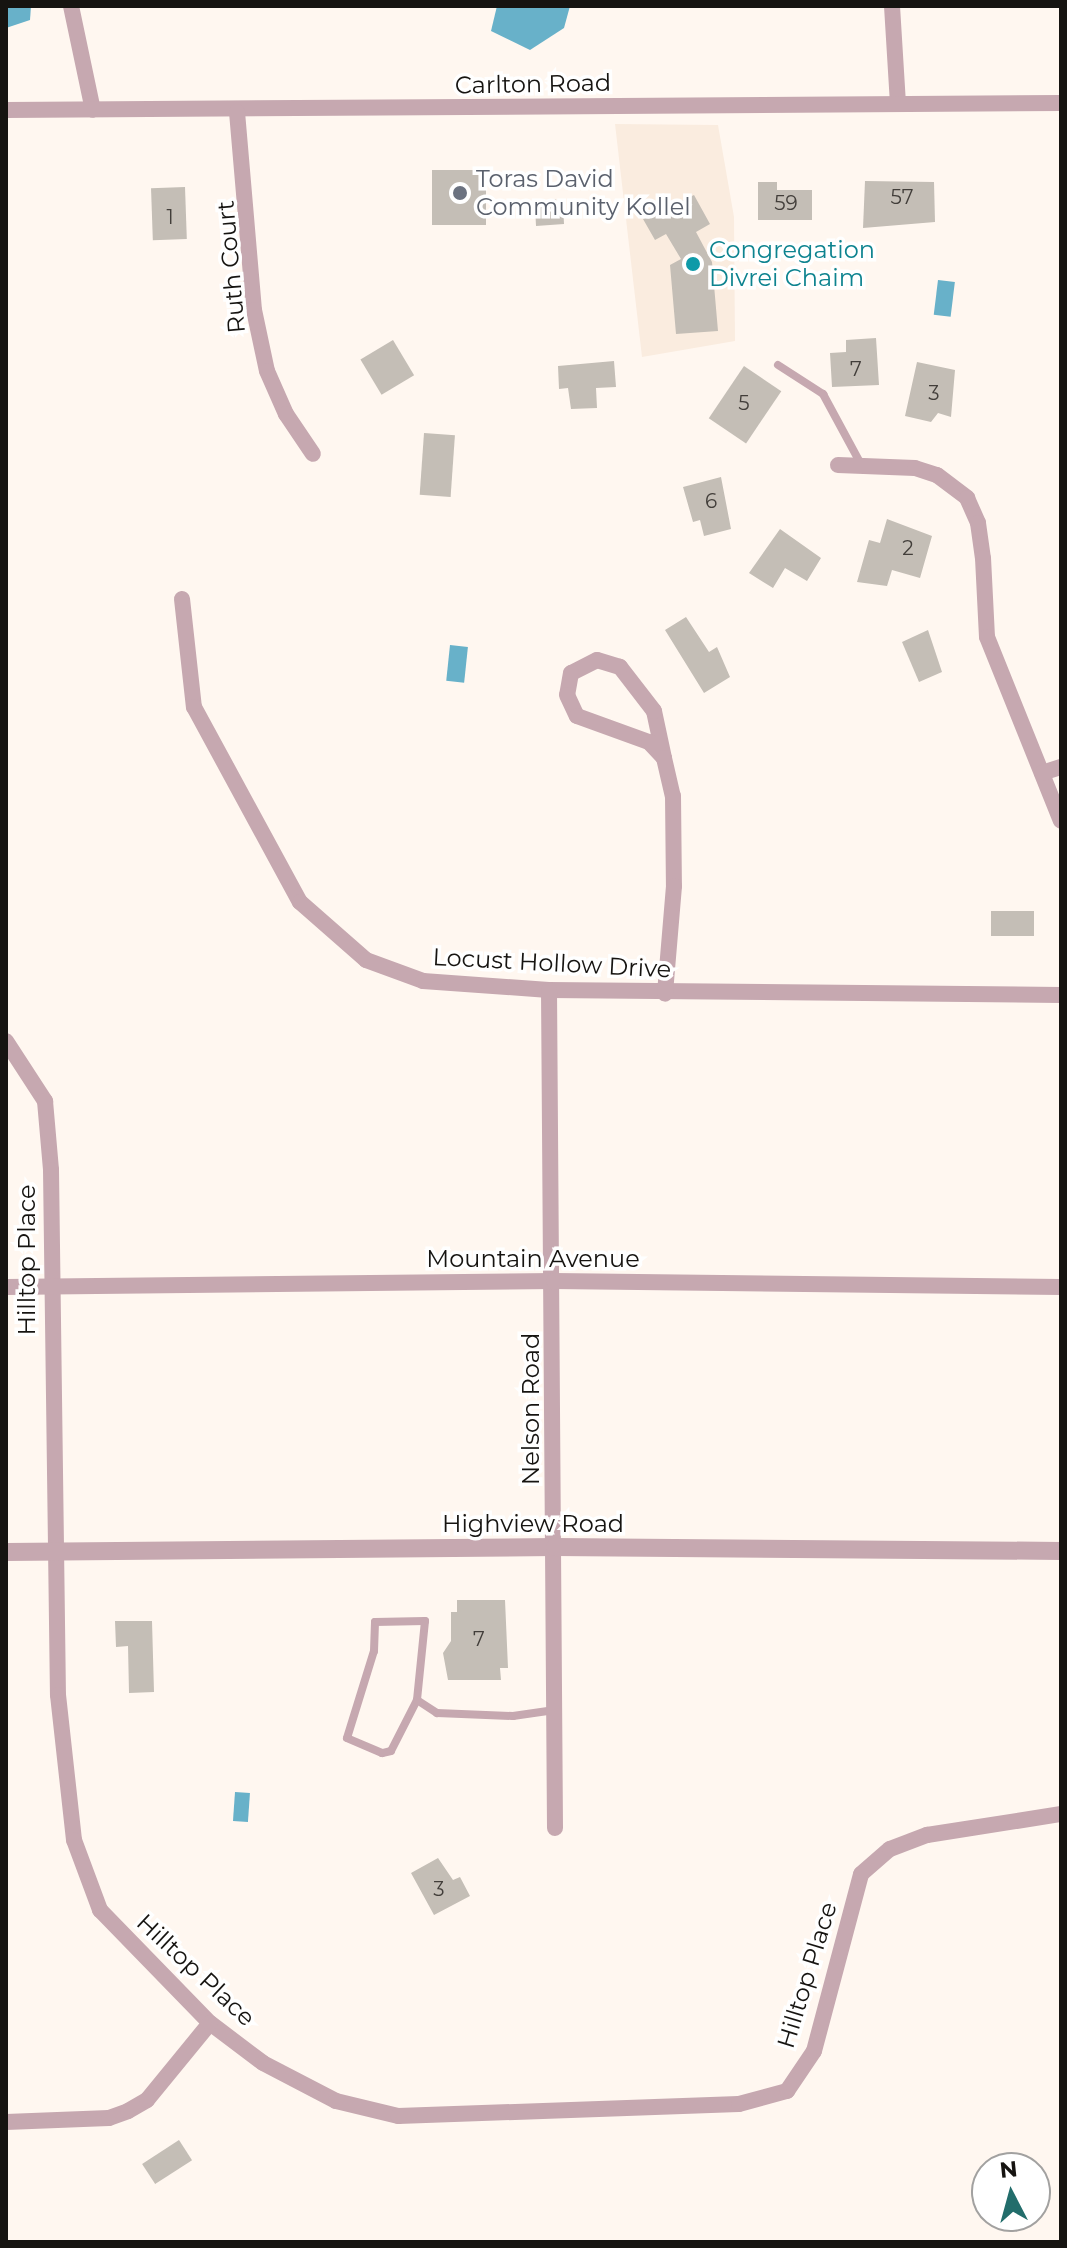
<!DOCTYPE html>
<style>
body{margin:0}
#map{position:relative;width:1067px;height:2248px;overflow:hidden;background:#fff7f0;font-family:Montserrat,sans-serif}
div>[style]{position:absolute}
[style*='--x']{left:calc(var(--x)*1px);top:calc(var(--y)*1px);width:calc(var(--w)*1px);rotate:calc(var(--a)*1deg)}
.built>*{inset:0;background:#faecdf}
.water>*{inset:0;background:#68b1c9;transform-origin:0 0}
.building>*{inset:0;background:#c4beb6;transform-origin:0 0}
.service>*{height:8px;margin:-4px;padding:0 4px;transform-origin:4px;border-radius:4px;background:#c6a8b0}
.minor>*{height:16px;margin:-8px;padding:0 8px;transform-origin:8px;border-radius:8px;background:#c6a8b0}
.tertiary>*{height:18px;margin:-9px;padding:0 9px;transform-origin:9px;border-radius:9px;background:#c6a8b0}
.dots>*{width:22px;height:22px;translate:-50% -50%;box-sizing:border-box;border:4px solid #fff;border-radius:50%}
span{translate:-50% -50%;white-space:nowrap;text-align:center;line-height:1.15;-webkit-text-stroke:7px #fff;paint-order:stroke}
.number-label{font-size:20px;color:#423e3a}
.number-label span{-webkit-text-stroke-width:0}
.street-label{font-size:24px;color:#161411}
.worship-label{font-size:24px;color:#5b616d}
.left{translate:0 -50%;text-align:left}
.culture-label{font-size:24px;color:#0d838f}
.frame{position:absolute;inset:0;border:8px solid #161411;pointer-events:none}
.north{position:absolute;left:971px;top:2152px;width:80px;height:80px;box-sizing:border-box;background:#fff;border:2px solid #a2a1a0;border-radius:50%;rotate:354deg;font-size:22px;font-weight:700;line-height:32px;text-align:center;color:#161411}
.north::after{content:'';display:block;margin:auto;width:28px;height:36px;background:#226d6b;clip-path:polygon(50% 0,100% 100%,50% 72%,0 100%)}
</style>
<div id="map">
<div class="built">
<i style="clip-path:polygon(615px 124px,718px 125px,734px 217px,735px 341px,642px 357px)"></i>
</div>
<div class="water">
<i style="clip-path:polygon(6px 6px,31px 6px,30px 20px,6px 28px)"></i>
<i style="clip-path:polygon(497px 6px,570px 6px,564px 28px,530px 50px,491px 31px)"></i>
<i style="left:938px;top:280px;width:17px;height:35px;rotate:7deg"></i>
<i style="left:450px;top:645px;width:18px;height:36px;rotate:6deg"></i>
<i style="left:235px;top:1792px;width:15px;height:29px;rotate:4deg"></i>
</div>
<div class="building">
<i style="left:486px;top:170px;width:55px;height:54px;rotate:90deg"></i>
<i style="clip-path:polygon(865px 181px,934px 182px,935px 222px,863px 228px)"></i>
<i style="clip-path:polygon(758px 182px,777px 182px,777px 190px,812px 190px,812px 220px,758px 220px)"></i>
<i style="left:185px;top:187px;width:52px;height:34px;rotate:88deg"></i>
<i style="clip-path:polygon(694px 195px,710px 224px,696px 232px,712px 262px,718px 331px,676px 334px,670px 265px,681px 259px,666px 234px,655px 240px,643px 219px)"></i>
<i style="clip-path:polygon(556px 199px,557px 204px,563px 204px,564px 224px,536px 226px,535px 206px)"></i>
<i style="clip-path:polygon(876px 338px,879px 385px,832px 387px,830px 353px,846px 352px,846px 340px)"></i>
<i style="left:393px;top:340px;width:41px;height:38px;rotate:59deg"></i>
<i style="clip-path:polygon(614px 361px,616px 387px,596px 388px,597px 408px,571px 409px,568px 388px,559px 389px,558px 366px)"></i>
<i style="clip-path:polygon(917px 362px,955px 370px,951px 417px,938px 413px,931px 422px,905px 416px)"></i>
<i style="left:744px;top:366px;width:45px;height:63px;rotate:34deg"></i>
<i style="left:424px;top:433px;width:31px;height:62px;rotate:4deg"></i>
<i style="clip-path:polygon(721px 477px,731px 529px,704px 536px,700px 520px,693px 522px,683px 487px)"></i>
<i style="clip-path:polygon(887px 519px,932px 536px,920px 578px,892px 570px,887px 586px,857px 582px,869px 540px,880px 543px)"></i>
<i style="clip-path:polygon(780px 529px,821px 558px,807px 581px,785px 568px,773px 588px,749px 573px)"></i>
<i style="clip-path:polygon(686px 617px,709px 652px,717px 647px,730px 677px,704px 693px,665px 630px)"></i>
<i style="clip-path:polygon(928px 630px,942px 672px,919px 682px,902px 642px)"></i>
<i style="left:991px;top:911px;width:43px;height:25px"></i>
<i style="clip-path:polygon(457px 1600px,505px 1600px,508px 1668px,500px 1668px,501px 1680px,448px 1680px,443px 1653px,451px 1641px,451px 1612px,457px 1612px)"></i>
<i style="clip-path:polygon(115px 1621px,152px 1621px,154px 1692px,129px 1693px,128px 1646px,116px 1647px)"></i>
<i style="clip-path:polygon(438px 1858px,453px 1880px,460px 1877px,470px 1896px,434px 1915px,411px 1873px)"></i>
<i style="left:179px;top:2140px;width:24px;height:44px;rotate:57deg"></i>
</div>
<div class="service">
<i style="--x:778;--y:365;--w:54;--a:32.8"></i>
<i style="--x:823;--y:394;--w:82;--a:61.6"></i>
<i style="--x:417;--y:1700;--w:57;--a:117"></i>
<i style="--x:391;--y:1751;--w:9;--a:167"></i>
<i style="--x:382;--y:1753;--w:38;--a:-157"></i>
<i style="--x:347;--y:1738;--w:91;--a:-72.8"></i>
<i style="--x:374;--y:1651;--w:29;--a:-88"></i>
<i style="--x:375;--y:1622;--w:50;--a:-1.1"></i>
<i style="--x:425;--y:1621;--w:79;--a:95.8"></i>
<i style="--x:417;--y:1700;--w:24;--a:33"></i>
<i style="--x:437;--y:1713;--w:76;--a:2.3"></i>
<i style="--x:513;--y:1716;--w:42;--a:-8.1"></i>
</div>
<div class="minor">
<i style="--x:71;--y:6;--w:106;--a:78.1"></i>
<i style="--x:892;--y:6;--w:97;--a:86.5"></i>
<i style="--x:6;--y:110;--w:1055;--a:-0.38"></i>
<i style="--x:237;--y:112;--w:199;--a:85.1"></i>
<i style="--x:254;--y:310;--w:62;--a:78"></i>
<i style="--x:267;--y:371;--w:47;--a:66.2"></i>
<i style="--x:286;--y:414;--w:48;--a:56"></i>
<i style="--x:838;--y:465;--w:77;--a:2.2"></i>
<i style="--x:915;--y:468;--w:23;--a:18"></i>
<i style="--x:937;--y:475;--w:38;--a:37"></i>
<i style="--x:967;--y:498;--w:27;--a:66"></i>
<i style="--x:978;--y:523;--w:35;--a:82"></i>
<i style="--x:983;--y:558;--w:79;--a:87.1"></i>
<i style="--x:987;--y:637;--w:198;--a:68.1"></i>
<i style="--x:182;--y:599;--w:109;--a:83.7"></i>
<i style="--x:194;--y:707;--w:222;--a:61.5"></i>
<i style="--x:300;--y:902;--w:88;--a:41.3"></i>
<i style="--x:366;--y:960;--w:61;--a:20.2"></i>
<i style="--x:423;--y:981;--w:126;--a:4.1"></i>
<i style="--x:549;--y:990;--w:512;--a:0.56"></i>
<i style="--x:664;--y:758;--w:48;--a:-102"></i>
<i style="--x:654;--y:711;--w:56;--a:-127.7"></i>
<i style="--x:620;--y:667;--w:24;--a:-163"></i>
<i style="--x:597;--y:660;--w:29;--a:153"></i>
<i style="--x:571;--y:673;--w:22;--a:100"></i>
<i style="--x:567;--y:695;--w:23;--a:65"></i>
<i style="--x:577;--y:716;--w:77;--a:19.9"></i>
<i style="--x:649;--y:742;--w:22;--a:47"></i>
<i style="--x:664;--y:758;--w:39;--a:77"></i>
<i style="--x:673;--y:796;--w:90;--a:89.4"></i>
<i style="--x:674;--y:886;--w:108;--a:94.8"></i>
<i style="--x:1042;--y:773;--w:20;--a:-18"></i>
<i style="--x:549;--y:990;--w:838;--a:89.59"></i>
<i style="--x:6;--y:1041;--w:72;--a:57"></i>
<i style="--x:45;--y:1101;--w:69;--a:85"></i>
<i style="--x:51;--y:1170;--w:525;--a:89.24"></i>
<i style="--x:58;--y:1695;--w:146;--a:83.7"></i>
<i style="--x:74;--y:1840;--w:75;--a:69.6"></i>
<i style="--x:100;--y:1910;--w:158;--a:45.8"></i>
<i style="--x:210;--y:2023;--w:66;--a:37"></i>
<i style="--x:263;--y:2063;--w:82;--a:27.5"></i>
<i style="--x:336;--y:2101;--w:64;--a:13.6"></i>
<i style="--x:398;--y:2116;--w:341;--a:-2"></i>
<i style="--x:739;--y:2104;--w:50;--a:-15.2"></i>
<i style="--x:787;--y:2091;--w:48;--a:-56"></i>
<i style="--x:814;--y:2051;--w:183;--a:-75.1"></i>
<i style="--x:861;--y:1874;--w:38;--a:-41"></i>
<i style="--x:890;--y:1849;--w:40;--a:-21"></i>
<i style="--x:927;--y:1835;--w:136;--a:-8.9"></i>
<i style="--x:6;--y:1287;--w:548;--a:-0.63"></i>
<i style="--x:554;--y:1281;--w:507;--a:0.68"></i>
<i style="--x:6;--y:2122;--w:103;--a:-2.2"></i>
<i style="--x:109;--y:2118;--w:20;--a:-20"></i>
<i style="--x:128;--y:2111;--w:22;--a:-30"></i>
<i style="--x:147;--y:2100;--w:99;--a:-50.7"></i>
</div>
<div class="tertiary">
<i style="--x:6;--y:1552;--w:549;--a:-0.52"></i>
<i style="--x:555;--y:1547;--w:506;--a:0.45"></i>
</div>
<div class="dots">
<i style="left:460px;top:193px;background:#6b7280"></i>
<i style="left:693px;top:264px;background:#0f9aa8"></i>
</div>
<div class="number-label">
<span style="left:902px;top:197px">57</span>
<span style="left:786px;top:203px">59</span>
<span style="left:170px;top:217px">1</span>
<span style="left:856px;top:369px">7</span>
<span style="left:934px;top:393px">3</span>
<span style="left:744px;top:403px">5</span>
<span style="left:711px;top:501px">6</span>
<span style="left:908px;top:548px">2</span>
<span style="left:479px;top:1639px">7</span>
<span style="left:439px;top:1889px">3</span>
</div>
<div class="street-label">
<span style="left:533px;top:84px;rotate:-1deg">Carlton Road</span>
<span style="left:231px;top:267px;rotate:-95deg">Ruth Court</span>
<span style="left:552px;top:963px;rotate:3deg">Locust Hollow Drive</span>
<span style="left:533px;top:1259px">Mountain Avenue</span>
<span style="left:27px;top:1260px;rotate:-90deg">Hilltop Place</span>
<span style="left:531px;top:1409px;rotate:-90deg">Nelson Road</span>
<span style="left:533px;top:1524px">Highview Road</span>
<span style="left:196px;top:1970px;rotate:43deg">Hilltop Place</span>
<span style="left:807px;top:1975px;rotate:-73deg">Hilltop Place</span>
</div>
<div class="worship-label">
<span class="left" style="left:476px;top:193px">Toras David<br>Community Kollel</span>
</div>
<div class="culture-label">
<span class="left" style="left:709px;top:264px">Congregation<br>Divrei Chaim</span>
</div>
<div class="frame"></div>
<div class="north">N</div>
</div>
